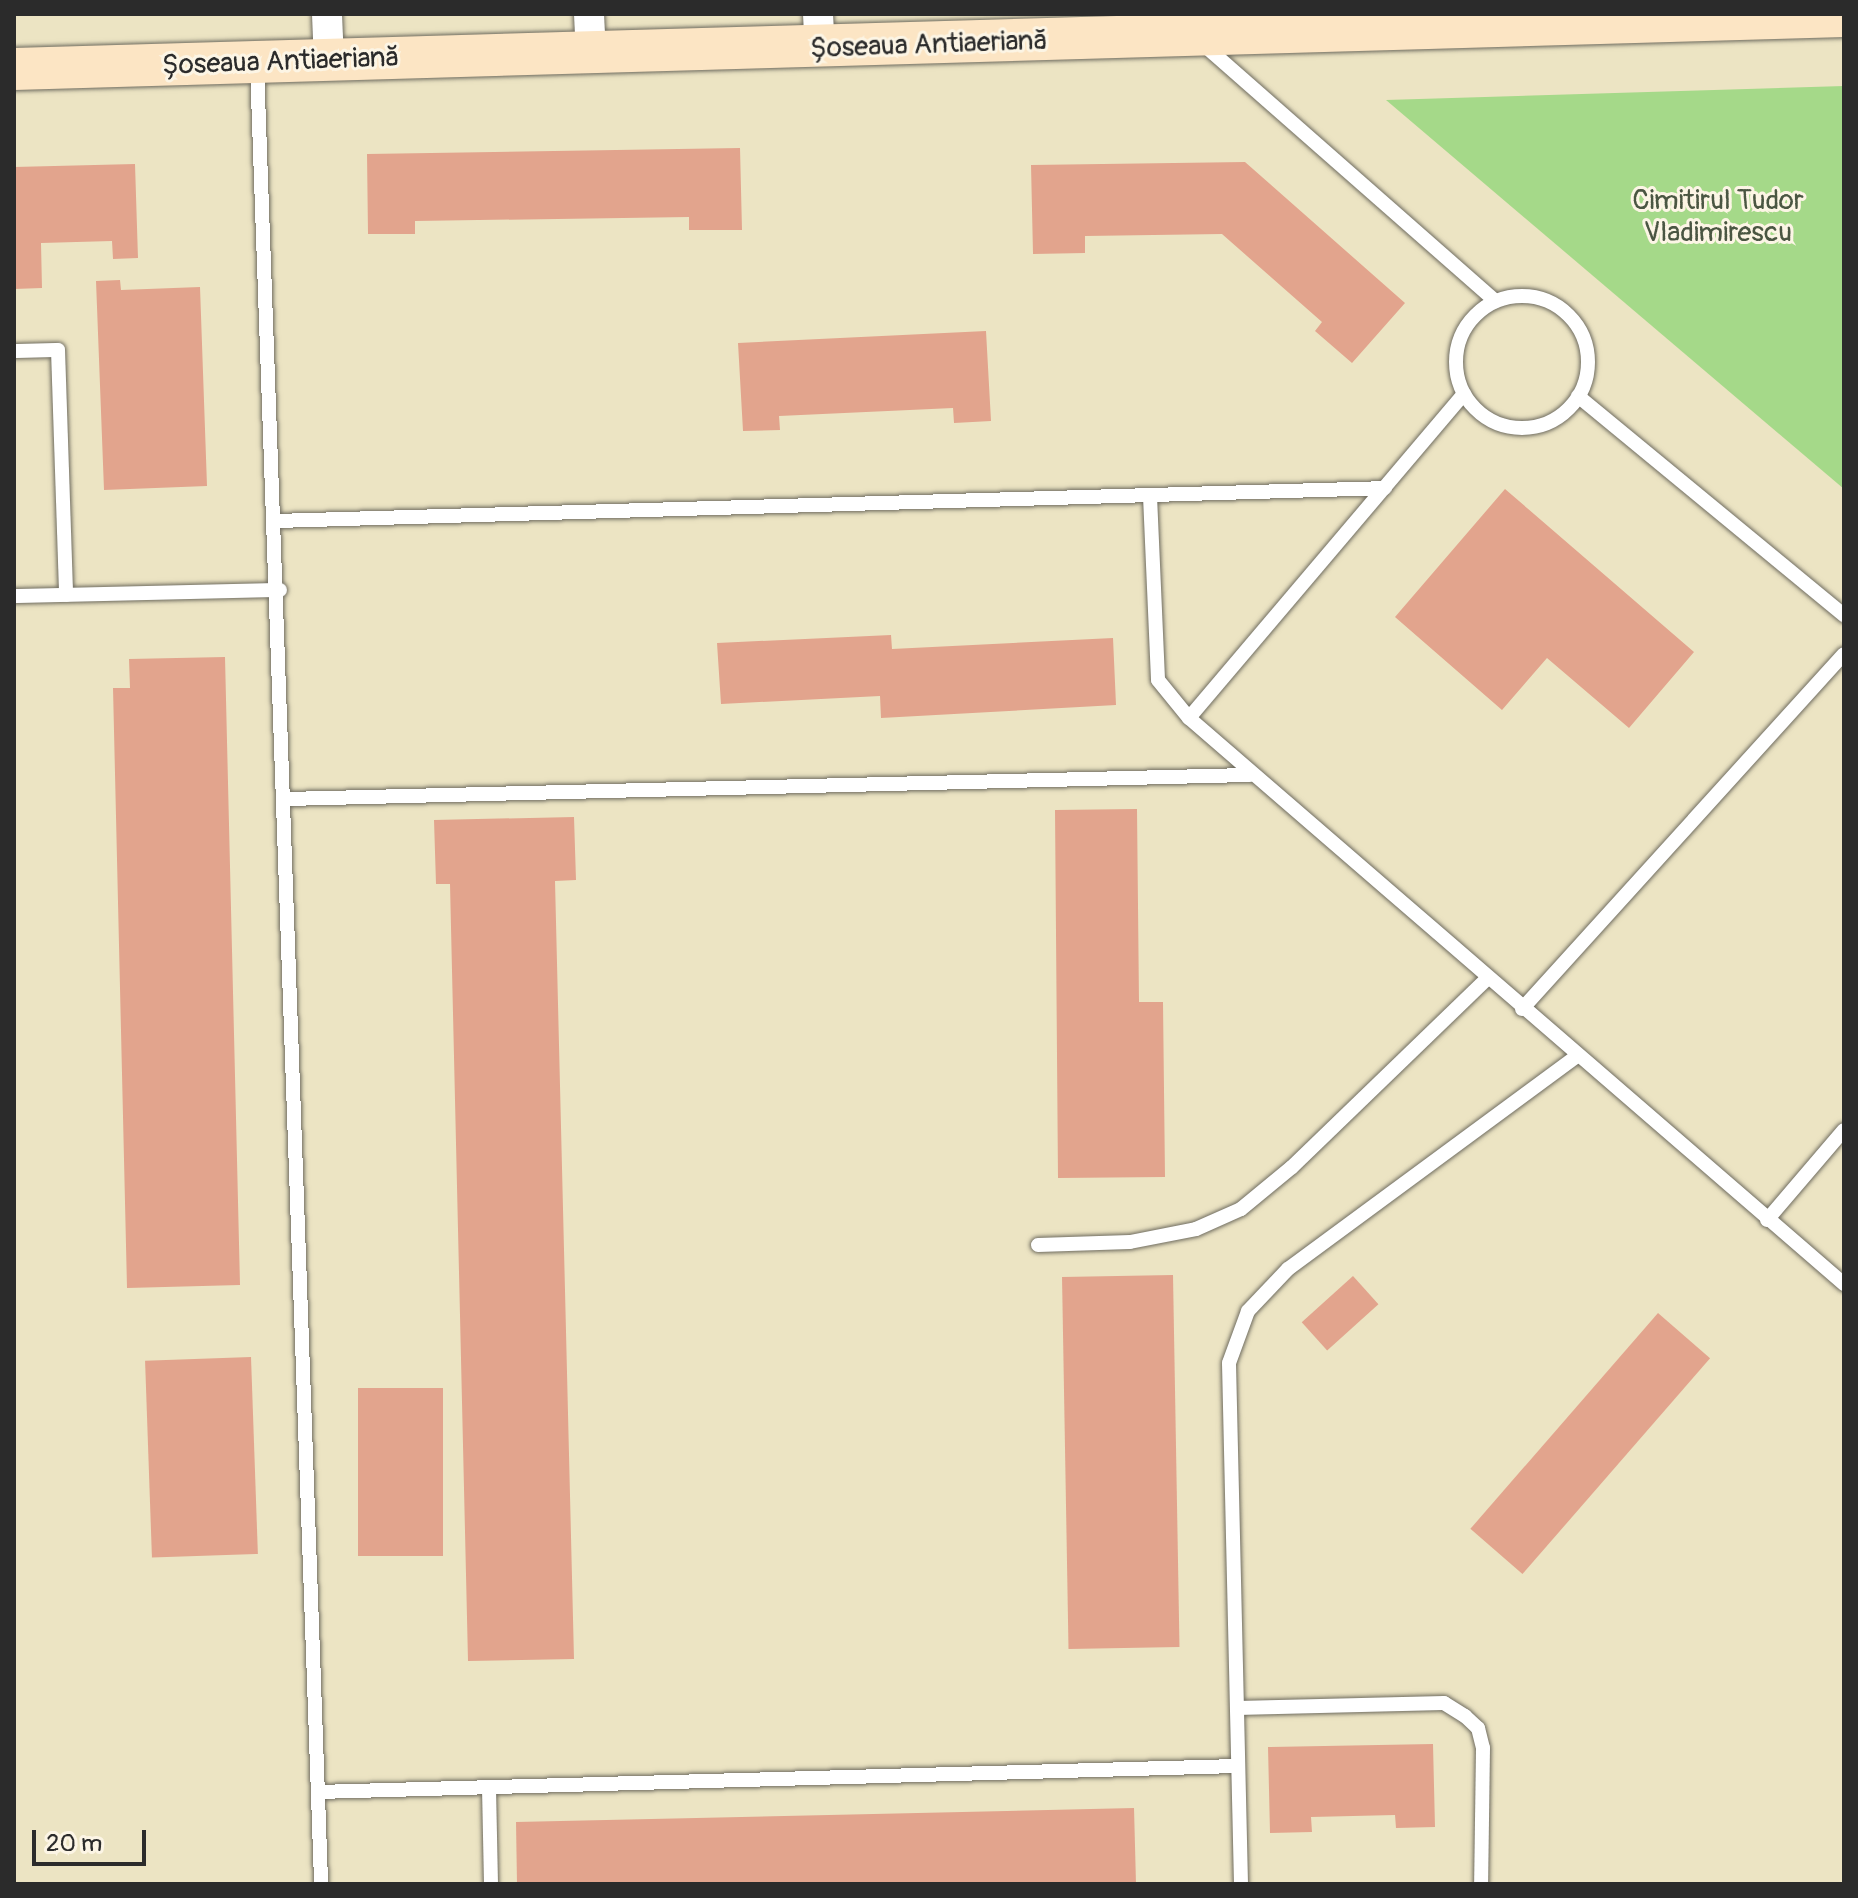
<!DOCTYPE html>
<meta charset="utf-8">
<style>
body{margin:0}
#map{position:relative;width:1858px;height:1898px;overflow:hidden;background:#ece4c3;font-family:Pangolin,sans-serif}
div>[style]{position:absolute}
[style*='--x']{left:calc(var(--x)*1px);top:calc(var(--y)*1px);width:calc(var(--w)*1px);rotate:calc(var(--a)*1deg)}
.green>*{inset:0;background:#a5d989}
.building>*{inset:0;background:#e2a48d;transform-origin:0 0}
.roads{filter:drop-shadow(0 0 2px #6f6c60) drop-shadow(0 0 2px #6f6c60)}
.lane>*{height:14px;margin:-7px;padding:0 7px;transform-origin:7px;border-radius:7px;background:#fff}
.lane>.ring{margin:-7px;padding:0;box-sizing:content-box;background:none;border:14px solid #fff;border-radius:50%}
.street>*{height:30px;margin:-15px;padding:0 15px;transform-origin:15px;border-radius:15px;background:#fff}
.secondary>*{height:42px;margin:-21px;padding:0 21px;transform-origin:21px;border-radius:21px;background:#fce5c4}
span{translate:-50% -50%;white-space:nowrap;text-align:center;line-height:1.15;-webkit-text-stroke:6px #fcf5e5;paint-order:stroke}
.street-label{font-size:28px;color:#2b2b2b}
.park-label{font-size:28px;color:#4a5642}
.frame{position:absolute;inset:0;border:16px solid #2b2b2b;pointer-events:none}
.scale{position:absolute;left:32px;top:1830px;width:114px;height:36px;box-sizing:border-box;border:4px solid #2b2b2b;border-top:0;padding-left:10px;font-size:24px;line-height:28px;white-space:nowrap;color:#2b2b2b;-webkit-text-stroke:6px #fcf5e5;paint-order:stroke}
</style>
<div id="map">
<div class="green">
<i style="clip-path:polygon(1844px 86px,1844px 489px,1386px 100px)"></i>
</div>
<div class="building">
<i style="clip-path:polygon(740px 148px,742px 230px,689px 230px,689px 217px,415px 221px,415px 234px,368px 234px,367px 154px)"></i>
<i style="clip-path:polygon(1245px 162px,1405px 303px,1352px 363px,1315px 331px,1322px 322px,1222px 234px,1085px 236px,1085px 253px,1033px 254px,1031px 165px)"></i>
<i style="clip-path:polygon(135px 164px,138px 258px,113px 259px,112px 241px,41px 243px,42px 288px,14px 289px,14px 167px)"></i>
<i style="clip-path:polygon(120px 280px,121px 290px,200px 287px,207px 486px,104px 490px,96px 281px)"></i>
<i style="clip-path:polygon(986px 331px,991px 421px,954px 423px,953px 408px,779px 416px,780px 430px,743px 431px,738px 343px)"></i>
<i style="clip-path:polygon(1505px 489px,1694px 652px,1629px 728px,1547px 658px,1502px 710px,1395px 617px)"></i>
<i style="clip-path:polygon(891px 635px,892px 649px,1113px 638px,1116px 705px,881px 718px,880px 696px,721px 704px,717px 643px)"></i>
<i style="clip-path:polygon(225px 657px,240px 1285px,127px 1288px,113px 688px,130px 688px,129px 659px)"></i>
<i style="clip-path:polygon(1137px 809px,1139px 1002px,1163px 1002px,1165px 1177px,1058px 1178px,1055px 810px)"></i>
<i style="clip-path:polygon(574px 817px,576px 880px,555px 881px,574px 1659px,468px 1661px,450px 884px,436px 884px,434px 820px)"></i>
<i style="left:1173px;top:1275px;width:372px;height:111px;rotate:89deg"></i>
<i style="left:1353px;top:1276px;width:38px;height:69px;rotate:48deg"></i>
<i style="left:1658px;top:1313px;width:69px;height:286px;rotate:41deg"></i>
<i style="left:251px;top:1357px;width:197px;height:106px;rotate:88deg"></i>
<i style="left:358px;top:1388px;width:85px;height:168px"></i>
<i style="clip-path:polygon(1433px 1744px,1435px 1827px,1396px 1828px,1395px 1815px,1311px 1817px,1312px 1832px,1270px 1833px,1268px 1747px)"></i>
<i style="clip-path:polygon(1134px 1808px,1136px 1884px,517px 1884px,516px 1822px)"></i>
</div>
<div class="roads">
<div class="lane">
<i style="--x:1204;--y:45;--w:388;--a:41.3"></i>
<i style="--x:257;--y:66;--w:1819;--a:87.98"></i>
<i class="ring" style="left:1456px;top:296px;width:118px;height:118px"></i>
<i style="--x:14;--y:351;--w:44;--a:-1.3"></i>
<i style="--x:58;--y:350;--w:245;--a:88.1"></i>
<i style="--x:1578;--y:396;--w:345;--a:39.5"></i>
<i style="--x:1150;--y:496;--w:184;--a:87.5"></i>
<i style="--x:1158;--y:680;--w:49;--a:50.8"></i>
<i style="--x:1189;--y:718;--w:866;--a:40.83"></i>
<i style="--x:276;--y:521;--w:1109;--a:-1.7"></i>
<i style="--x:14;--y:596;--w:266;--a:-1.3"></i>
<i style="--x:1189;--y:718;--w:425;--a:-49.7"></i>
<i style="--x:286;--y:799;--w:964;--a:-1.43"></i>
<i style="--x:1522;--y:1009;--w:479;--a:-47.8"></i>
<i style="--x:1767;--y:1220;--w:118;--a:-49.5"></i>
<i style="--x:1038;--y:1245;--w:92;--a:-1.9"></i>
<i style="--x:1130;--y:1242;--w:67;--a:-11.1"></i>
<i style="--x:1196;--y:1229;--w:49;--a:-24"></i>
<i style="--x:1241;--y:1209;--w:66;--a:-39.5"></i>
<i style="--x:1292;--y:1167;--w:271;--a:-44"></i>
<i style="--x:1237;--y:1708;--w:207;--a:-1.4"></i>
<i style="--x:1444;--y:1703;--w:25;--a:32"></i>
<i style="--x:1465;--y:1716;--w:18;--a:43"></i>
<i style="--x:1478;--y:1728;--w:21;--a:76"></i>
<i style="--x:1483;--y:1748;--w:136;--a:90.8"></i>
<i style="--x:489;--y:1788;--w:96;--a:88.8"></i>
<i style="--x:318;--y:1792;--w:920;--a:-1.62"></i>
<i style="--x:1241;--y:1884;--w:521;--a:-91.32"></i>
<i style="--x:1229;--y:1363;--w:55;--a:-69.9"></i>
<i style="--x:1248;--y:1311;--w:58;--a:-46.4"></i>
<i style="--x:1288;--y:1269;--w:359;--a:-36.4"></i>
</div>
<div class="street">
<i style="--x:327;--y:14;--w:47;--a:87.6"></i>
<i style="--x:589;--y:14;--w:41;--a:87.2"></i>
<i style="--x:818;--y:14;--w:34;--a:87"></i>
</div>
<div class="secondary">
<i style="--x:14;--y:69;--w:1831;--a:-1.66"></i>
</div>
</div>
<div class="street-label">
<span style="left:929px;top:45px;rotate:-2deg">Șoseaua Antiaeriană</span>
<span style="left:281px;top:62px;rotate:-2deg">Șoseaua Antiaeriană</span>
</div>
<div class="park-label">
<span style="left:1718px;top:217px">Cimitirul Tudor<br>Vladimirescu</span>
</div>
<div class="frame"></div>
<div class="scale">20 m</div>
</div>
